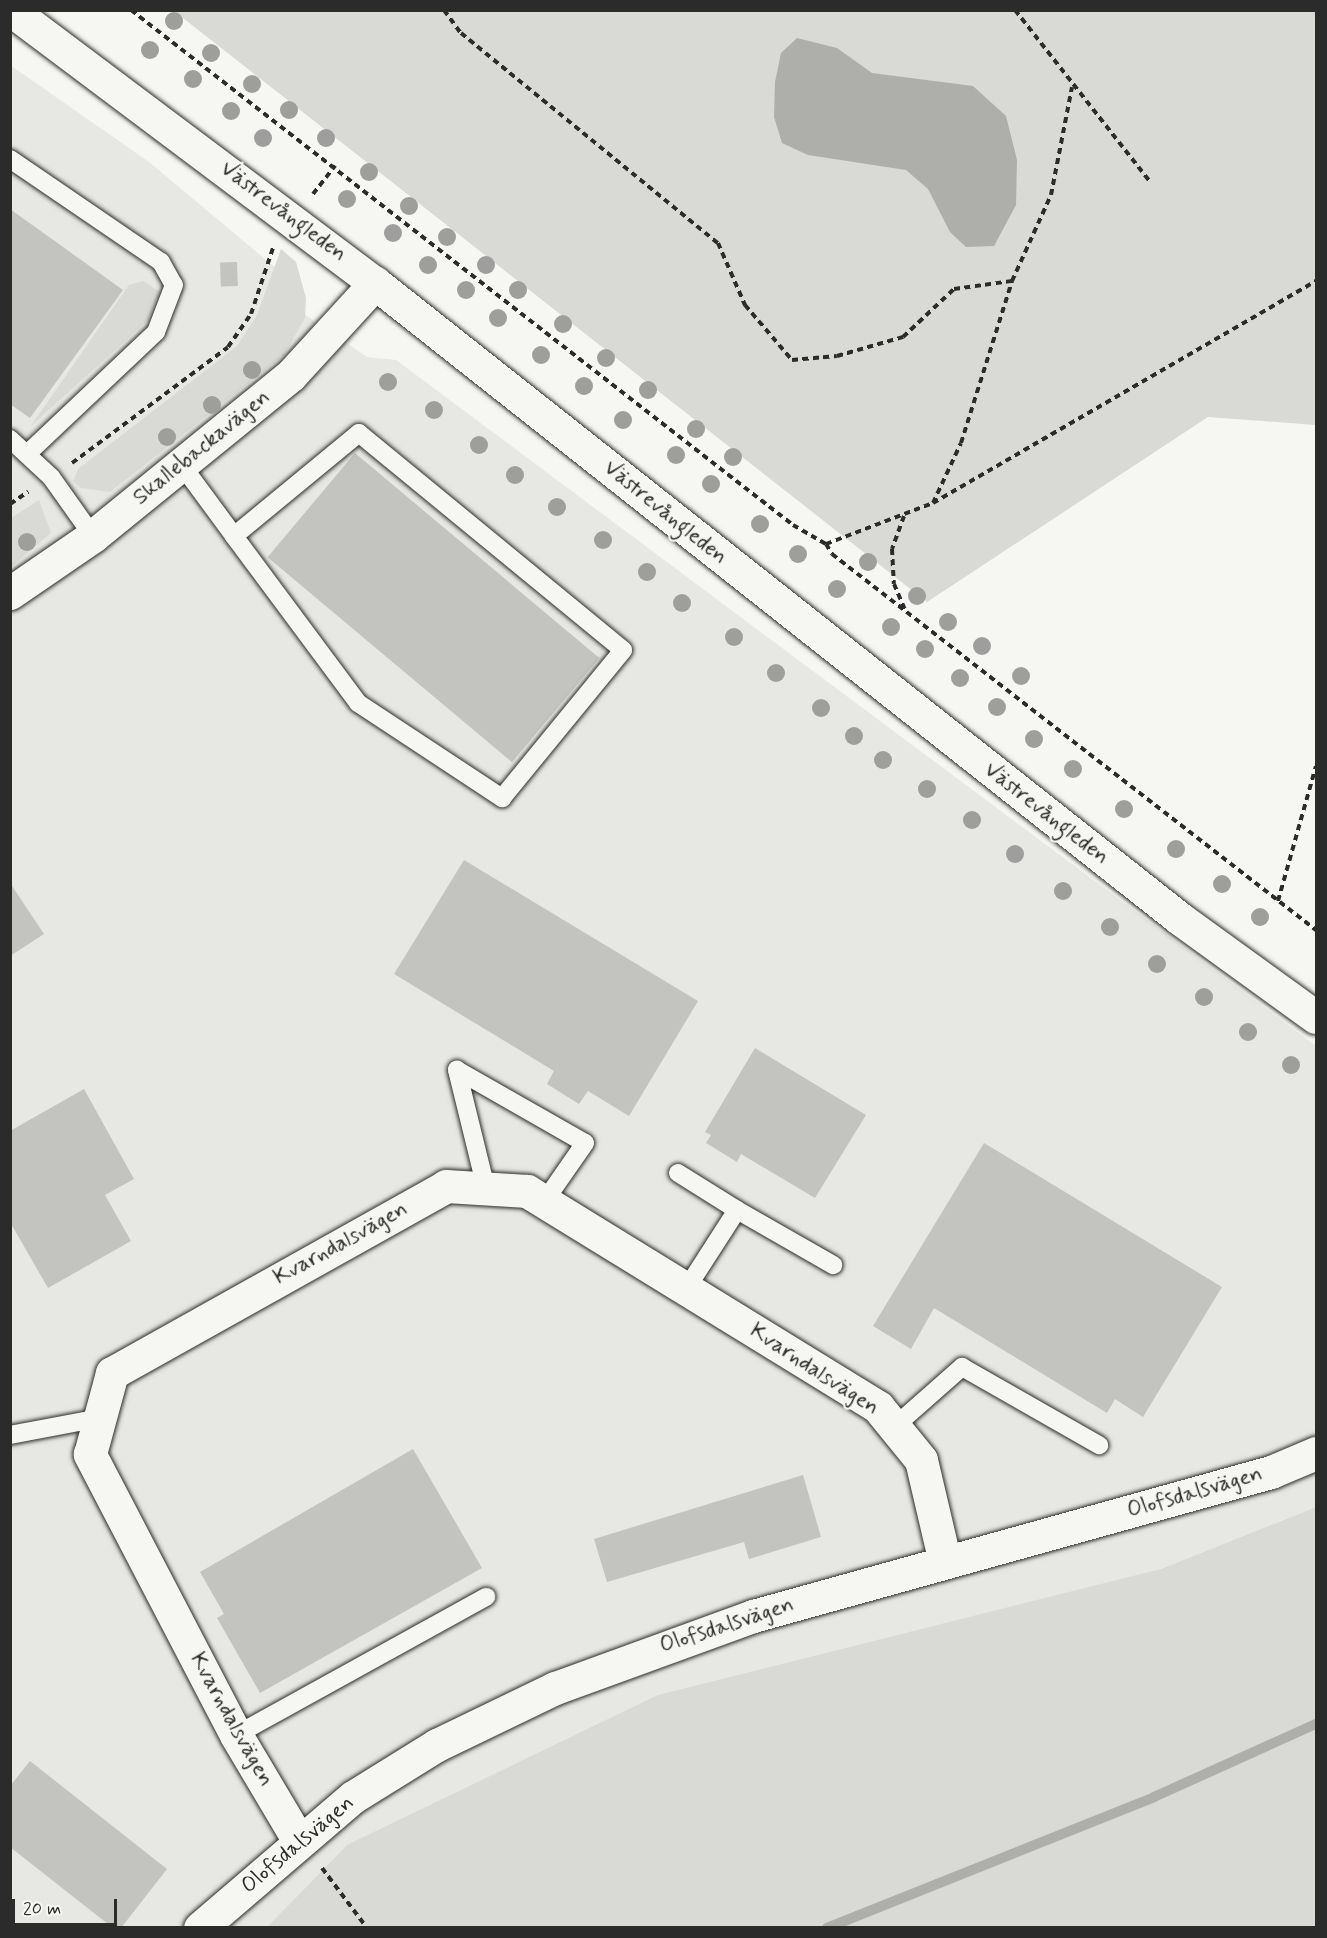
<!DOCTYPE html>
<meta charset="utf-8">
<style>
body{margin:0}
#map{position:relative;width:1327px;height:1938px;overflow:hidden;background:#f6f6f2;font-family:Mynerve,sans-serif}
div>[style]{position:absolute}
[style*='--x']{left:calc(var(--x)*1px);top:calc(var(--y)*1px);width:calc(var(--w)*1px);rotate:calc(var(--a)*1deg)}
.built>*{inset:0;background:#e7e7e3}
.green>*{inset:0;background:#d9d9d5}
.water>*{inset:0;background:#aeaeab}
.stream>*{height:10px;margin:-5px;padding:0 5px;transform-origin:5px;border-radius:5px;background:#aeaeab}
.building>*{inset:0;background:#c3c3c0;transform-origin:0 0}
.path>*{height:4px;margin-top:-2px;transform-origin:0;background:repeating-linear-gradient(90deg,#2b2b2b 0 6px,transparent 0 10.5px)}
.roads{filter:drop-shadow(0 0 2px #2b2b2b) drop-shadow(0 0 2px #2b2b2b)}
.lane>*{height:18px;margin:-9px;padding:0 9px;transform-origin:9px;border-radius:9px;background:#f6f6f2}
.street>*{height:33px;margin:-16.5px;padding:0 16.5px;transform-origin:16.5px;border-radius:16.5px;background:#f6f6f2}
.secondary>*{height:33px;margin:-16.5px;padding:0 16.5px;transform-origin:16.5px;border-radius:16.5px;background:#f6f6f2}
.trees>*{width:18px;height:18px;margin:-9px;border-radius:50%;background:#9e9e9c}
span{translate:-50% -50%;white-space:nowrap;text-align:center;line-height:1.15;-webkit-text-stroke:4.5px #f6f6f2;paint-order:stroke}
.street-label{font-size:22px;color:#2b2b2b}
.frame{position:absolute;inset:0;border:12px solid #2b2b2b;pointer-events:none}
.scale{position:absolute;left:12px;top:1899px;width:105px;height:27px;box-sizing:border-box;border:3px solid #2b2b2b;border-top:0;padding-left:8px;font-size:18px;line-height:21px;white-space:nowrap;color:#2b2b2b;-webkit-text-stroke:4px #f6f6f2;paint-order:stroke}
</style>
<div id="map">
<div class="built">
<i style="clip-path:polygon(10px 65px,149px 162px,290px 280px,301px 312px,367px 357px,396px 360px,1316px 1046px,1316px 1507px,1161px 1569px,347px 1845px,267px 1927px,11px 1927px)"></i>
</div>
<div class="green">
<i style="clip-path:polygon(174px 11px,1316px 11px,1316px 425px,1208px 417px,927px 602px)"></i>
<i style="clip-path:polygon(281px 249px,296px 262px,306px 298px,305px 318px,284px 355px,110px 492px,81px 488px,73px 481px,78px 469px,237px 346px,257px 315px)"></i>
<i style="clip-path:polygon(143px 281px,160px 292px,148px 320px,30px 427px,129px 285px)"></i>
<i style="clip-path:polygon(39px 500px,51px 533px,11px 567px,11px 518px)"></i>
<i style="clip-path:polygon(1316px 1507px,1316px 1927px,267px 1927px,347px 1845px,658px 1695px,1161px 1569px)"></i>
</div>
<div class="water">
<i style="clip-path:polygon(797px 38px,837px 48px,872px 73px,973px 86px,1006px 116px,1017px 160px,1016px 205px,994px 246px,966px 247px,950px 232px,928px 189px,906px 170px,808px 155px,782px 143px,774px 117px,775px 82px,781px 53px)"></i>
</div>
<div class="stream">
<i style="--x:827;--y:1928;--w:352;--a:-21.8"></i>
<i style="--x:1154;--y:1797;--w:178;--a:-24.3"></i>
</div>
<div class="building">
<i style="clip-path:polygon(10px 209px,123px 290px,30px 418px,10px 404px)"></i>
<i style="left:237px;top:262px;width:24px;height:17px;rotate:88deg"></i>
<i style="left:355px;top:453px;width:319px;height:136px;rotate:40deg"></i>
<i style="clip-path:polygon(464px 860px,698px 1001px,629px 1116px,588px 1091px,579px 1104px,547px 1084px,554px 1071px,394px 974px)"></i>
<i style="clip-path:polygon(10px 883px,44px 934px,10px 956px)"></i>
<i style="clip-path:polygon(755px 1048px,866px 1115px,815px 1198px,741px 1154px,737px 1162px,706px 1143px,711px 1135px,705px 1132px)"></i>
<i style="clip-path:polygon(84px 1089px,134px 1179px,105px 1195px,131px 1241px,48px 1288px,10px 1222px,10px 1131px)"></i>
<i style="clip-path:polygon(984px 1143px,1222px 1287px,1143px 1417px,1115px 1399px,1107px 1413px,934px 1308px,911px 1349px,873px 1326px)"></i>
<i style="clip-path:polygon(413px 1449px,482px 1568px,260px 1693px,217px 1618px,224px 1614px,200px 1572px)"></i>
<i style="clip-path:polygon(803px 1475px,821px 1537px,749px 1559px,744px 1542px,607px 1582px,594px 1539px)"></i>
<i style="clip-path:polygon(30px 1761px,167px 1869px,121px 1928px,113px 1928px,10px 1847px,10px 1786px)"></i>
</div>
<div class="path">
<i style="--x:131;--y:10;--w:839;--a:37.88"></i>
<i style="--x:793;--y:525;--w:38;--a:30"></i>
<i style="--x:826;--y:544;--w:115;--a:-21"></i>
<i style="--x:933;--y:503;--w:443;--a:-30.1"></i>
<i style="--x:444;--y:10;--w:29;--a:54"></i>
<i style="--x:461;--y:33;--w:332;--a:39.3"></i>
<i style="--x:718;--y:243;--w:68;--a:66.5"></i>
<i style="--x:745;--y:305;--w:72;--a:49.5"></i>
<i style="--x:792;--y:360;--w:45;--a:-5.1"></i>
<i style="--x:837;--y:356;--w:69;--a:-16.1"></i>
<i style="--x:903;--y:337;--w:70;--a:-43.3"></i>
<i style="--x:954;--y:289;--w:59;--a:-7.9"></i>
<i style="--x:1012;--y:281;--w:94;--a:-65.6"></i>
<i style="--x:1051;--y:195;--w:110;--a:-79"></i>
<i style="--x:1015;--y:10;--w:220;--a:51.8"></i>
<i style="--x:313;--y:194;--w:36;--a:-52"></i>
<i style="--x:72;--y:463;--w:194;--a:-36.6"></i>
<i style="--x:228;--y:347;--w:40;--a:-55.1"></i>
<i style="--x:251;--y:314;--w:70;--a:-71.6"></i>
<i style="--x:933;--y:503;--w:66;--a:-65"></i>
<i style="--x:961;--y:443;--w:170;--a:-72.5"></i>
<i style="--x:10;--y:504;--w:22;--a:-34"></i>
<i style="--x:904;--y:516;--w:35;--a:110"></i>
<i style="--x:892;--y:549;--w:35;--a:87"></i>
<i style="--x:894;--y:584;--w:30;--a:67"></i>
<i style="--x:826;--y:544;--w:12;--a:59"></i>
<i style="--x:832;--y:554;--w:613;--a:37.84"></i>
<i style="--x:1278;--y:901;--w:140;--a:-74.3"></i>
<i style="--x:322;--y:1868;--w:75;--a:53.1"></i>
</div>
<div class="roads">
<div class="lane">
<i style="--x:10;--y:159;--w:183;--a:34.3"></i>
<i style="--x:161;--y:262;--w:26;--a:61"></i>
<i style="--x:174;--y:285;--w:50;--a:111"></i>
<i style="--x:156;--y:332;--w:175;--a:136.6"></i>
<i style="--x:10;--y:439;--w:56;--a:42.8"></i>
<i style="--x:51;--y:477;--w:72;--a:54.6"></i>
<i style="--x:181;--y:464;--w:89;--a:53.6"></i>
<i style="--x:234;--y:536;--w:208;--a:53.4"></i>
<i style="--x:358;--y:703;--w:173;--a:33.4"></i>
<i style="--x:502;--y:798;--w:191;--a:-50.7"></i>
<i style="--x:623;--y:650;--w:342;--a:-140.6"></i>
<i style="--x:359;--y:433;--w:162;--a:140.5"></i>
<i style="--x:678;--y:1173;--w:70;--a:32.1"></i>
<i style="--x:737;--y:1210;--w:94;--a:122.8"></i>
<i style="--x:486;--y:1188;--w:122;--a:-103.8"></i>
<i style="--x:457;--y:1070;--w:147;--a:29.7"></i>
<i style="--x:585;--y:1143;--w:72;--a:124.8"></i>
<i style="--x:737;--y:1210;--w:111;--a:29.8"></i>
<i style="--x:894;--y:1427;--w:91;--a:-41.4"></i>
<i style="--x:962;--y:1367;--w:158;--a:29.7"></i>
<i style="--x:10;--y:1435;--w:92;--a:-10.7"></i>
<i style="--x:236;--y:1735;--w:286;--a:-28.9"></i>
</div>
<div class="street">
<i style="--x:10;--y:593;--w:101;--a:-34.5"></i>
<i style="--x:93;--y:536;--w:255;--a:-39.1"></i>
<i style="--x:291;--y:375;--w:125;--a:-47.6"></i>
<i style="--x:299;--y:1841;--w:123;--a:-120.7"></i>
<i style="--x:236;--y:1735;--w:317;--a:-117.5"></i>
<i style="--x:90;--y:1454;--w:84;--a:-74.8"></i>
<i style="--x:112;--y:1373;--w:383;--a:-29.2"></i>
<i style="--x:446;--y:1186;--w:81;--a:3.5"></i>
<i style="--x:527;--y:1191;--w:412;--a:31.6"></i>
<i style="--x:878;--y:1407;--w:68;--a:50.9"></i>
<i style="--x:921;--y:1460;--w:105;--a:76.8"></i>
</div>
<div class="secondary">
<i style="--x:11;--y:10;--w:455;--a:36.9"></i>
<i style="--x:375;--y:283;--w:1025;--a:38.3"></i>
<i style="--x:1179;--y:918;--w:169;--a:35.9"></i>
<i style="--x:200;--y:1928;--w:201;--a:-40.6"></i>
<i style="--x:353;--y:1797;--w:99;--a:-31.8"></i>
<i style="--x:437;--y:1745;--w:131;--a:-25.8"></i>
<i style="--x:555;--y:1688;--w:211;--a:-20"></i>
<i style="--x:753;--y:1616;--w:538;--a:-15.54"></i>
<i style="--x:1271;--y:1472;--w:49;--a:-22.9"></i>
</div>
</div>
<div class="trees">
<i style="left:174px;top:21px"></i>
<i style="left:150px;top:50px"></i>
<i style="left:211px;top:53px"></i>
<i style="left:193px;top:79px"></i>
<i style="left:252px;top:84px"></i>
<i style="left:289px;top:110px"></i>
<i style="left:231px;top:111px"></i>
<i style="left:263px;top:138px"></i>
<i style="left:326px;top:138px"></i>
<i style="left:369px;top:172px"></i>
<i style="left:347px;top:199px"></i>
<i style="left:409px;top:206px"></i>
<i style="left:393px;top:233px"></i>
<i style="left:447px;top:237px"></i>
<i style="left:428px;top:265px"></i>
<i style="left:486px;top:265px"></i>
<i style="left:466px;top:290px"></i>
<i style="left:518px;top:290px"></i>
<i style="left:498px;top:318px"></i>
<i style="left:563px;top:324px"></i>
<i style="left:541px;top:355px"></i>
<i style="left:606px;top:358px"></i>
<i style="left:252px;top:370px"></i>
<i style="left:388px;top:382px"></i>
<i style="left:584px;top:386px"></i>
<i style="left:648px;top:390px"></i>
<i style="left:212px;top:405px"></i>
<i style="left:434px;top:410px"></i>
<i style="left:623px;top:420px"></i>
<i style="left:696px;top:429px"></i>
<i style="left:167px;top:437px"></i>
<i style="left:479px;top:445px"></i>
<i style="left:676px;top:455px"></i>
<i style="left:733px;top:457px"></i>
<i style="left:515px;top:475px"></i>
<i style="left:711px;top:484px"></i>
<i style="left:557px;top:507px"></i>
<i style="left:760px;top:524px"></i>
<i style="left:603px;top:540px"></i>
<i style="left:27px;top:542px"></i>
<i style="left:798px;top:554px"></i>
<i style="left:868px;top:562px"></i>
<i style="left:647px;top:572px"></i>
<i style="left:837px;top:589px"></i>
<i style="left:917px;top:596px"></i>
<i style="left:682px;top:603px"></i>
<i style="left:948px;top:622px"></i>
<i style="left:891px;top:627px"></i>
<i style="left:734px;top:637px"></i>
<i style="left:982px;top:646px"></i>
<i style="left:925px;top:649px"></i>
<i style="left:776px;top:673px"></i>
<i style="left:1021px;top:676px"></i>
<i style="left:960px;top:678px"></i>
<i style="left:997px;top:707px"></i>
<i style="left:821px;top:708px"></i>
<i style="left:854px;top:736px"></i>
<i style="left:1034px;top:739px"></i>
<i style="left:883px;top:760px"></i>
<i style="left:1073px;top:769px"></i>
<i style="left:927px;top:789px"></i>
<i style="left:1124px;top:809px"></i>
<i style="left:972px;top:820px"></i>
<i style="left:1176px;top:849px"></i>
<i style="left:1015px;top:854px"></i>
<i style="left:1222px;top:884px"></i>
<i style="left:1063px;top:891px"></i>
<i style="left:1260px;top:917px"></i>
<i style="left:1110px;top:927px"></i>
<i style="left:1157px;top:964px"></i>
<i style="left:1204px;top:997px"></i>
<i style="left:1248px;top:1032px"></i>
<i style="left:1291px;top:1065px"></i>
</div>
<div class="street-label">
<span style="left:283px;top:212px;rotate:37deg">Västrevångleden</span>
<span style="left:202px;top:448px;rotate:-39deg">Skallebackavägen</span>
<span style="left:665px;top:513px;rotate:39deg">Västrevångleden</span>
<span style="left:1046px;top:814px;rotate:38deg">Västrevångleden</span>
<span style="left:341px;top:1244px;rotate:-29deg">Kvarndalsvägen</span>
<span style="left:814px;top:1370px;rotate:33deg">Kvarndalsvägen</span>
<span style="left:1195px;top:1493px;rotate:-16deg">Olofsdalsvägen</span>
<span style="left:727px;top:1626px;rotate:-18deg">Olofsdalsvägen</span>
<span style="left:231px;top:1720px;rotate:61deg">Kvarndalsvägen</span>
<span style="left:298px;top:1845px;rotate:-40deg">Olofsdalsvägen</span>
</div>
<div class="frame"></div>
<div class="scale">20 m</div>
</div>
